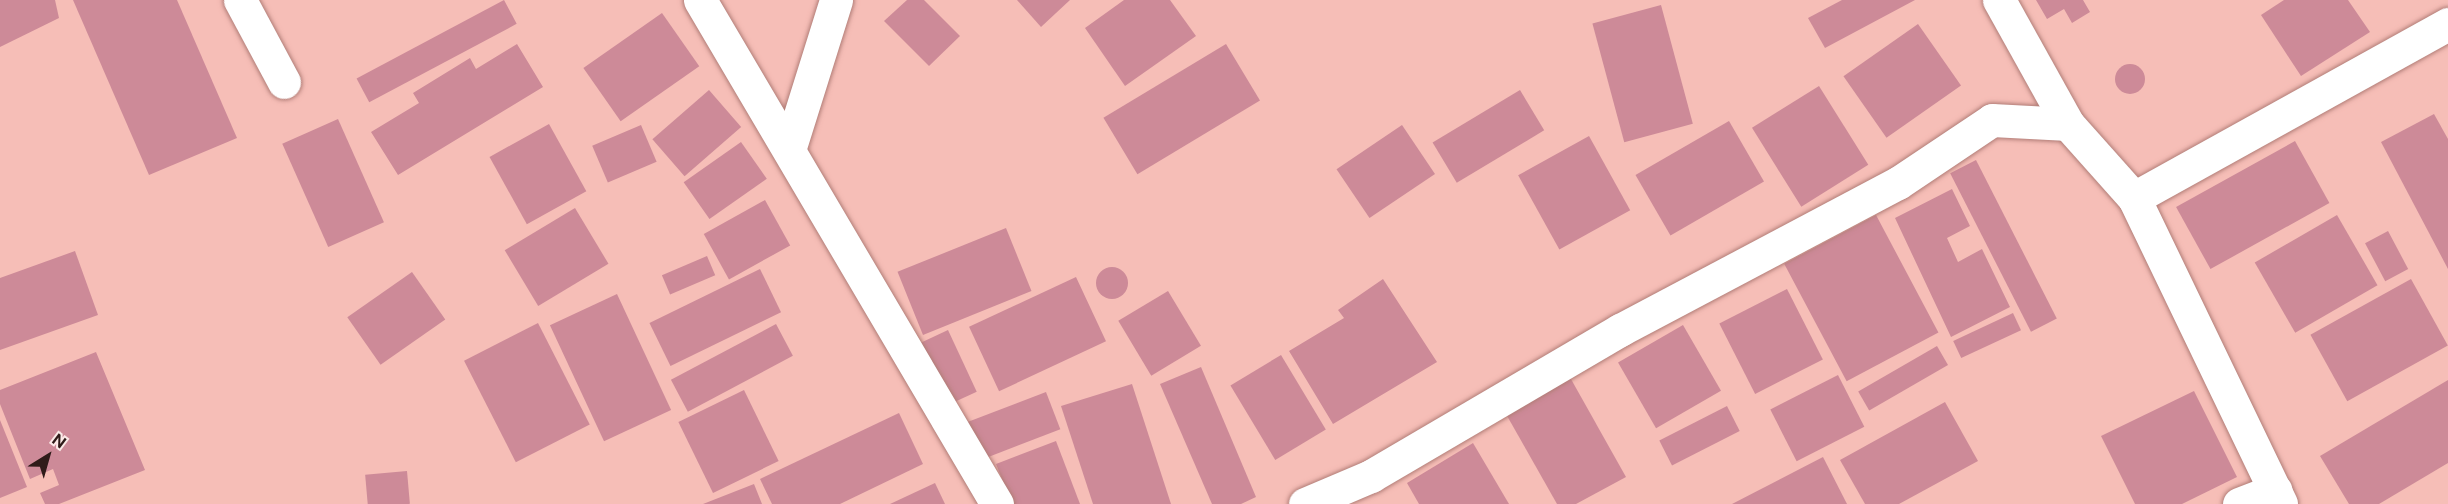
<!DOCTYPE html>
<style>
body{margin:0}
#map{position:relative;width:2448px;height:504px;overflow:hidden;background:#f6beb7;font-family:"Public Sans",sans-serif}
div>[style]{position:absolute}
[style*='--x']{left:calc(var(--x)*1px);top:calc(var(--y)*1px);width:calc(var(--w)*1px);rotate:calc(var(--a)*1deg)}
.building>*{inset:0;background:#cd8a98;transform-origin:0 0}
.round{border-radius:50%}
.roads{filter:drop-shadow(0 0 2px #b17d77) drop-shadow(0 0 2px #b17d77)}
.street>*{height:33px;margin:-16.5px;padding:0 16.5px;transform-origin:16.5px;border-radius:16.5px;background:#fff}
span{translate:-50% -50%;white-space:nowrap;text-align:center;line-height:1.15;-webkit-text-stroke:4.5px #fbe9e7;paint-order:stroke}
.north{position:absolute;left:18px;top:426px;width:60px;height:60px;-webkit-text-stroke:4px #fbe9e7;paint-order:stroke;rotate:37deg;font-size:16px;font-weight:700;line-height:24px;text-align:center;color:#2f1b19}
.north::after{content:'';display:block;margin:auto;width:21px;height:27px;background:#2f1b19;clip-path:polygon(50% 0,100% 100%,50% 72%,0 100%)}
</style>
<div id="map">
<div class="building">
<i style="clip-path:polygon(0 0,55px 0,59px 18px,0 47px)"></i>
<i style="clip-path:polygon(73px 0,177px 0,237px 138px,149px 175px)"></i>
<i style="left:504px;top:0;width:27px;height:167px;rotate:62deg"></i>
<i style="clip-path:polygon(907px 0,924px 0,960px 36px,929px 66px,884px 21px)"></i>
<i style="clip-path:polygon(1017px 0,1070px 0,1041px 27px)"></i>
<i style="clip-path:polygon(1124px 0,1170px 0,1196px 36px,1125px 86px,1085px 28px)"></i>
<i style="clip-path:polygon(1842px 0,1915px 0,1825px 48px,1808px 18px)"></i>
<i style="clip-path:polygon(2036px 0,2083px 0,2090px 12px,2072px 23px,2064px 9px,2047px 19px)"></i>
<i style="clip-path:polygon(2284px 0,2348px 0,2370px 32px,2301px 76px,2261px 15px)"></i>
<i style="left:1661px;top:5px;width:123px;height:71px;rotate:75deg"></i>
<i style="left:662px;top:13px;width:65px;height:96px;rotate:55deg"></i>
<i style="left:1918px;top:24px;width:75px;height:91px;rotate:55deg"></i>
<i style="clip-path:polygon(517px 44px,543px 87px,398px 175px,371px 132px,419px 103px,413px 93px,470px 58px,476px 69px)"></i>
<i style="left:1226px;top:44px;width:66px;height:143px;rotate:59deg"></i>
<i class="round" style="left:2115px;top:64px;width:30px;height:30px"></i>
<i style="left:1819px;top:86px;width:93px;height:79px;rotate:58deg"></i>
<i style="left:709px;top:90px;width:49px;height:75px;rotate:49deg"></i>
<i style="left:1520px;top:90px;width:47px;height:102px;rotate:59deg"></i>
<i style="clip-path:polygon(2434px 114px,2448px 139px,2448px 269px,2381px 142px)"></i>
<i style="left:338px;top:119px;width:113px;height:61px;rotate:66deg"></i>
<i style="left:1729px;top:121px;width:70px;height:108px;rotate:60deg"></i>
<i style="left:549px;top:124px;width:77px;height:68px;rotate:61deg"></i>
<i style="left:641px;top:125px;width:40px;height:53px;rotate:67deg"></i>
<i style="left:1402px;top:125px;width:59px;height:79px;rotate:56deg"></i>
<i style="left:1589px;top:136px;width:85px;height:81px;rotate:61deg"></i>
<i style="left:2295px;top:141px;width:71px;height:136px;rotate:61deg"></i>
<i style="left:741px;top:142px;width:45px;height:70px;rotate:55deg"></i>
<i style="left:1976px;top:160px;width:178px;height:29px;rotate:63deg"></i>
<i style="clip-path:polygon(1952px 189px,1970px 226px,1947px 238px,1958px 262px,1982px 249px,2010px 307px,1951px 337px,1895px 218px)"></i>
<i style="left:765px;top:200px;width:52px;height:70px;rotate:61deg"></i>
<i style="left:575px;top:208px;width:65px;height:82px;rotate:59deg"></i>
<i style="left:1876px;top:215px;width:133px;height:104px;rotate:62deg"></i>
<i style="left:2337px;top:215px;width:81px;height:95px;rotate:60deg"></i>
<i style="left:1006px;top:228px;width:68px;height:117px;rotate:68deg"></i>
<i style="left:2388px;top:231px;width:43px;height:26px;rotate:62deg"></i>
<i style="clip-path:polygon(75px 251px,98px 315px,0 350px,0 278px)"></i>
<i style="left:707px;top:256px;width:21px;height:49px;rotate:67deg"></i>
<i class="round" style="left:1096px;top:267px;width:32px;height:32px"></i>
<i style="left:760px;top:269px;width:48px;height:123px;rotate:64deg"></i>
<i style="left:412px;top:272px;width:58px;height:79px;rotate:55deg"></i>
<i style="left:1076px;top:277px;width:71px;height:118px;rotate:65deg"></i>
<i style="clip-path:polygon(1383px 279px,1437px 362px,1333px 424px,1289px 351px,1344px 318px,1338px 310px)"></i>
<i style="left:2411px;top:279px;width:76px;height:115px;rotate:61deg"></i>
<i style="left:1787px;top:289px;width:79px;height:76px;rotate:63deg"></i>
<i style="left:1168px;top:291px;width:64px;height:58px;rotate:59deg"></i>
<i style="left:617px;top:294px;width:128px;height:74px;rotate:65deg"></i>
<i style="left:2013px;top:313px;width:19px;height:66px;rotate:65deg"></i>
<i style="left:538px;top:323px;width:114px;height:83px;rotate:63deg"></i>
<i style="left:776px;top:324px;width:36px;height:119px;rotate:62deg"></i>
<i style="left:1683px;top:325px;width:76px;height:75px;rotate:60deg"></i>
<i style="left:948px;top:330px;width:68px;height:33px;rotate:65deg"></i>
<i style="left:1937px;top:346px;width:22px;height:91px;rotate:60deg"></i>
<i style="clip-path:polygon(96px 352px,145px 470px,59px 504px,45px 504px,40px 493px,59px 485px,53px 469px,30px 479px,0 404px,0 390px)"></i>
<i style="left:1281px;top:355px;width:87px;height:59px;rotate:59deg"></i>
<i style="clip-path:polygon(1201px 367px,1256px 497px,1241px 504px,1212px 504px,1160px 384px)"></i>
<i style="clip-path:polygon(1567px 372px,1626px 477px,1576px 504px,1557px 504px,1502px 407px)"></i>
<i style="left:1838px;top:375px;width:58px;height:76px;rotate:63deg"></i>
<i style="clip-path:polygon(2448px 380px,2448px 463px,2379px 504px,2349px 504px,2320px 456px)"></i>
<i style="clip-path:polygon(1132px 384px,1171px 504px,1093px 504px,1061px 406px)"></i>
<i style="left:744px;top:390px;width:79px;height:73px;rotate:64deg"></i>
<i style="clip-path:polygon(2194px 391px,2237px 477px,2182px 504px,2135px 504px,2101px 436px)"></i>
<i style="left:1046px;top:392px;width:40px;height:84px;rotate:69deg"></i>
<i style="clip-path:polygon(1945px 402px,1978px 461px,1899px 504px,1865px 504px,1840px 460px)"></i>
<i style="left:1727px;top:406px;width:28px;height:76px;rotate:63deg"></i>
<i style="clip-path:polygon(899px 413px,923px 464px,840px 504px,772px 504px,760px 479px)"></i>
<i style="clip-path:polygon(0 420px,27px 487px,0 498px)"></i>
<i style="clip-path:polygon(1056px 441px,1080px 504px,1012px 504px,996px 464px)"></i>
<i style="clip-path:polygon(1473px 443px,1509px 504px,1419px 504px,1407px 483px)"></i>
<i style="clip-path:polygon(1823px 457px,1847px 504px,1732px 504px)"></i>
<i style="left:407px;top:471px;width:33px;height:42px;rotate:85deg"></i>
<i style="clip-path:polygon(935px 483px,945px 504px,890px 504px)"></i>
<i style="clip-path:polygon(754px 484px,762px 504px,703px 504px)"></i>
</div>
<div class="roads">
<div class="street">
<i style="--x:240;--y:0;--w:93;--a:61.8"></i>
<i style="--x:700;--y:0;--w:585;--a:59.49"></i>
<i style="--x:1999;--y:0;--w:142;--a:60.9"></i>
<i style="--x:2068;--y:124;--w:99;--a:48.3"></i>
<i style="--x:2134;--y:198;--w:339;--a:64.3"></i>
<i style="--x:790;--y:147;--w:154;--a:-72.6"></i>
<i style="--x:2134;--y:198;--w:359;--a:-29"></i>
<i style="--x:1305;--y:504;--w:72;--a:-23"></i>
<i style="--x:1371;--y:476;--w:289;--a:-30.4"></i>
<i style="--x:1620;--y:330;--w:314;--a:-27.9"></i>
<i style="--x:1898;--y:183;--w:113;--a:-33.8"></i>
<i style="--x:1992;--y:120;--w:76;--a:3"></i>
<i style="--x:2239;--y:504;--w:39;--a:-21"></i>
</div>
</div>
<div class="north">N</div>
</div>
